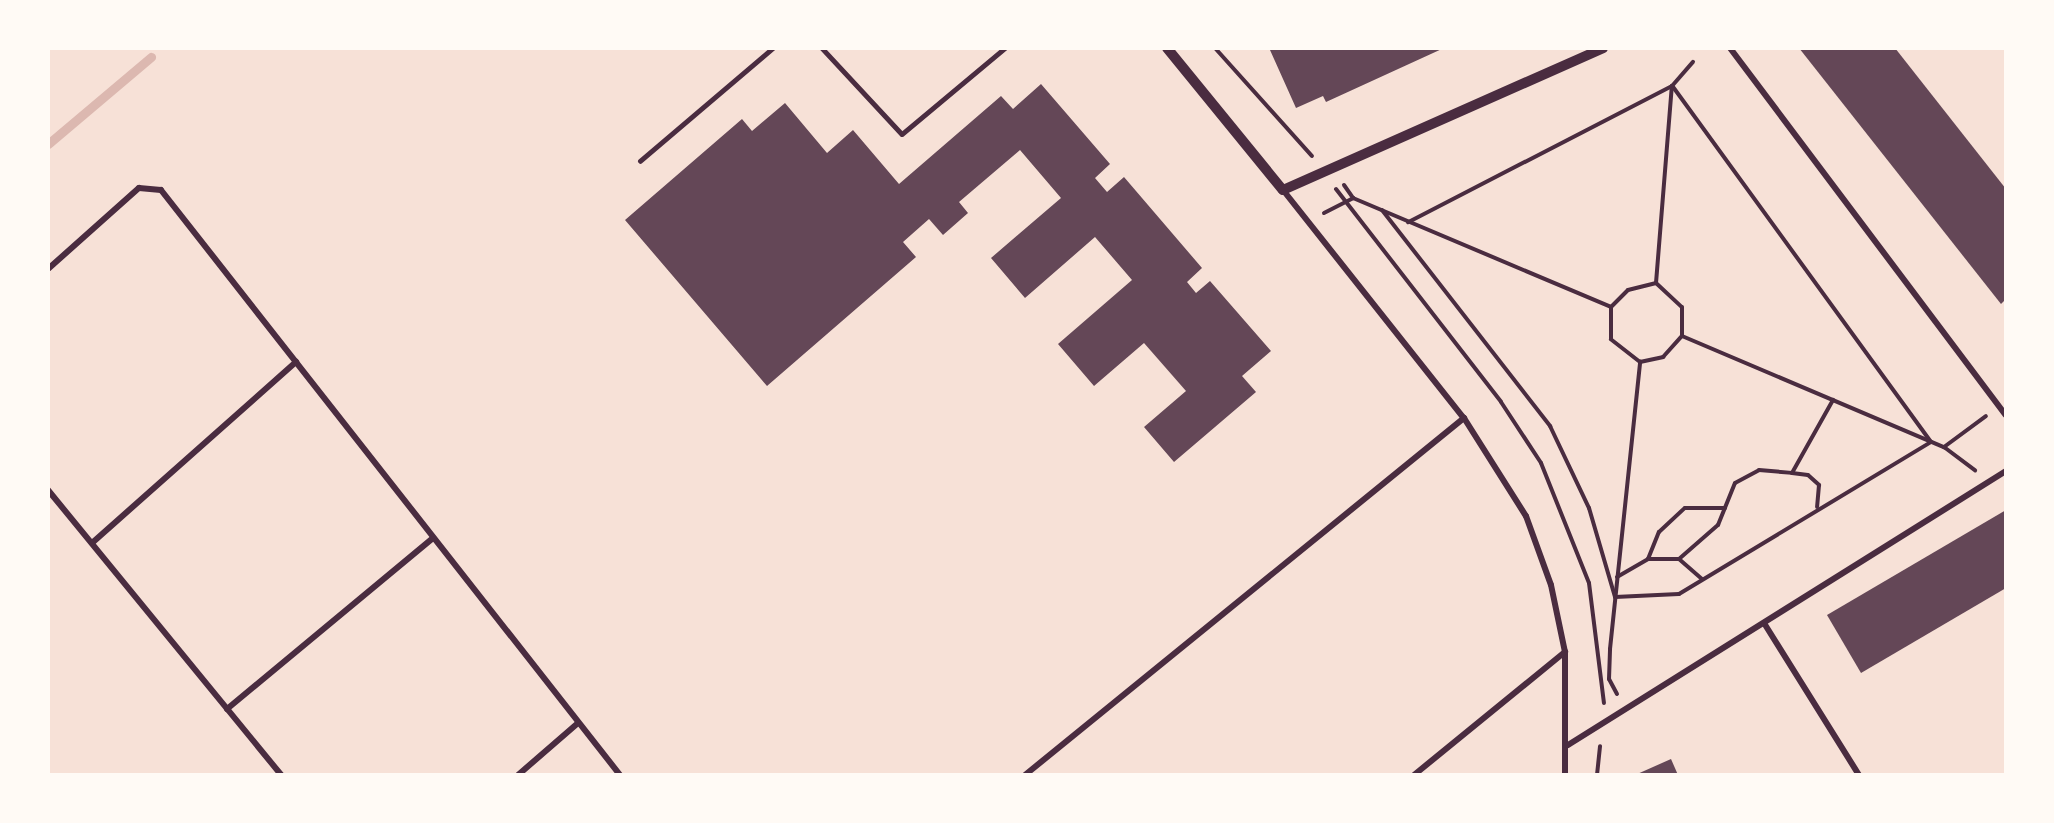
<!DOCTYPE html>
<style>
body{margin:0}
#map{position:relative;width:2054px;height:823px;overflow:hidden;background:#f7e1d7;font-family:"Zilla Slab",serif}
div>[style]{position:absolute}
[style*='--x']{left:calc(var(--x)*1px);top:calc(var(--y)*1px);width:calc(var(--w)*1px);rotate:calc(var(--a)*1deg)}
.stream>*{height:9px;margin:-4.5px;padding:0 4.5px;transform-origin:4.5px;border-radius:4.5px;background:#dcb8b0}
.building>*{inset:0;background:#644757}
.path>*{height:4px;margin:-2px;padding:0 2px;transform-origin:2px;border-radius:2px;background:#4a2c40}
.service>*{height:4.5px;margin:-2.25px;padding:0 2.25px;transform-origin:2.25px;border-radius:2.25px;background:#4a2c40}
.minor>*{height:6px;margin:-3px;padding:0 3px;transform-origin:3px;border-radius:3px;background:#4a2c40}
.tertiary>*{height:10px;margin:-5px;padding:0 5px;transform-origin:5px;border-radius:5px;background:#4a2c40}
span{translate:-50% -50%;white-space:nowrap;text-align:center;line-height:1.15;-webkit-text-stroke:4.5px #fffaf5;paint-order:stroke}
.frame{position:absolute;inset:0;border:50px solid #fffaf5;pointer-events:none}
</style>
<div id="map">
<div class="stream">
<i style="--x:48;--y:144;--w:135;--a:-40.2"></i>
</div>
<div class="building">
<i style="clip-path:polygon(1444px 48px,1326px 102px,1323px 96px,1296px 108px,1270px 50px)"></i>
<i style="clip-path:polygon(1799px 48px,1895px 48px,2006px 189px,2006px 299px,2001px 304px)"></i>
<i style="clip-path:polygon(1041px 84px,1110px 164px,1095px 178px,1107px 192px,1124px 177px,1202px 268px,1187px 282px,1196px 293px,1210px 281px,1271px 351px,1242px 376px,1256px 392px,1174px 462px,1144px 427px,1186px 391px,1144px 343px,1094px 386px,1058px 344px,1132px 280px,1095px 237px,1025px 298px,991px 258px,1061px 198px,1020px 150px,959px 202px,968px 213px,943px 235px,929px 219px,903px 242px,916px 257px,767px 386px,625px 220px,742px 119px,752px 131px,785px 103px,827px 153px,853px 130px,899px 184px,1001px 96px,1013px 109px)"></i>
<i style="clip-path:polygon(2006px 510px,2006px 588px,1861px 673px,1827px 615px)"></i>
<i style="clip-path:polygon(1671px 759px,1678px 775px,1635px 775px)"></i>
</div>
<div class="path">
<i style="--x:1215;--y:48;--w:145;--a:48.1"></i>
<i style="--x:1344;--y:185;--w:16;--a:55"></i>
<i style="--x:1353;--y:198;--w:280;--a:22.9"></i>
<i style="--x:1336;--y:189;--w:269;--a:52.2"></i>
<i style="--x:1501;--y:402;--w:73;--a:56.7"></i>
<i style="--x:1541;--y:463;--w:129;--a:68.2"></i>
<i style="--x:1589;--y:583;--w:121;--a:82.9"></i>
<i style="--x:1382;--y:210;--w:274;--a:52.1"></i>
<i style="--x:1550;--y:426;--w:91;--a:64.6"></i>
<i style="--x:1589;--y:508;--w:93;--a:73.7"></i>
<i style="--x:1615;--y:597;--w:64;--a:-2.7"></i>
<i style="--x:1679;--y:594;--w:294;--a:-31.1"></i>
<i style="--x:1931;--y:442;--w:440;--a:-126"></i>
<i style="--x:1672;--y:86;--w:297;--a:152.7"></i>
<i style="--x:1324;--y:213;--w:33;--a:-27"></i>
<i style="--x:1656;--y:283;--w:198;--a:-85.4"></i>
<i style="--x:1672;--y:86;--w:32;--a:-49"></i>
<i style="--x:1640;--y:362;--w:24;--a:-12"></i>
<i style="--x:1663;--y:357;--w:28;--a:-48"></i>
<i style="--x:1944;--y:447;--w:39;--a:37"></i>
<i style="--x:1792;--y:473;--w:16;--a:7"></i>
<i style="--x:1808;--y:475;--w:15;--a:42"></i>
<i style="--x:1819;--y:485;--w:22;--a:95"></i>
<i style="--x:1648;--y:559;--w:29;--a:-68"></i>
<i style="--x:1659;--y:532;--w:35;--a:-43"></i>
<i style="--x:1685;--y:508;--w:40;--a:0"></i>
<i style="--x:1679;--y:559;--w:52;--a:-41.1"></i>
<i style="--x:1718;--y:525;--w:45;--a:-68"></i>
<i style="--x:1735;--y:483;--w:27;--a:-28"></i>
<i style="--x:1759;--y:470;--w:33;--a:5"></i>
<i style="--x:1792;--y:473;--w:84;--a:-60.7"></i>
<i style="--x:1617;--y:577;--w:36;--a:-30"></i>
<i style="--x:1648;--y:559;--w:31;--a:0"></i>
<i style="--x:1679;--y:559;--w:30;--a:41"></i>
<i style="--x:1617;--y:694;--w:17;--a:-118"></i>
<i style="--x:1609;--y:679;--w:30;--a:-88"></i>
<i style="--x:1610;--y:649;--w:289;--a:-84"></i>
<i style="--x:1640;--y:362;--w:37;--a:-142"></i>
<i style="--x:1611;--y:339;--w:32;--a:-90"></i>
<i style="--x:1611;--y:307;--w:24;--a:-45"></i>
<i style="--x:1628;--y:290;--w:29;--a:-14"></i>
<i style="--x:1656;--y:283;--w:35;--a:43"></i>
<i style="--x:1682;--y:307;--w:29;--a:90"></i>
<i style="--x:1682;--y:336;--w:285;--a:23"></i>
<i style="--x:1944;--y:447;--w:52;--a:-36.4"></i>
<i style="--x:1597;--y:775;--w:29;--a:-84"></i>
</div>
<div class="service">
<i style="--x:822;--y:48;--w:117;--a:47.1"></i>
<i style="--x:902;--y:134;--w:134;--a:-39.9"></i>
<i style="--x:640;--y:161;--w:175;--a:-40.4"></i>
</div>
<div class="minor">
<i style="--x:1730;--y:48;--w:459;--a:53.1"></i>
<i style="--x:1283;--y:190;--w:291;--a:51.6"></i>
<i style="--x:1464;--y:418;--w:116;--a:57.7"></i>
<i style="--x:1526;--y:516;--w:73;--a:70.1"></i>
<i style="--x:1551;--y:585;--w:68;--a:78.2"></i>
<i style="--x:1565;--y:652;--w:123;--a:90"></i>
<i style="--x:48;--y:269;--w:122;--a:-41.7"></i>
<i style="--x:139;--y:188;--w:22;--a:5"></i>
<i style="--x:161;--y:190;--w:744;--a:51.88"></i>
<i style="--x:48;--y:490;--w:368;--a:50.7"></i>
<i style="--x:92;--y:543;--w:273;--a:-41.6"></i>
<i style="--x:1764;--y:623;--w:179;--a:58"></i>
<i style="--x:227;--y:709;--w:266;--a:-39.7"></i>
<i style="--x:1568;--y:745;--w:517;--a:-32.03"></i>
<i style="--x:518;--y:775;--w:79;--a:-40.9"></i>
<i style="--x:1025;--y:775;--w:566;--a:-39.12"></i>
<i style="--x:1414;--y:775;--w:195;--a:-39.2"></i>
</div>
<div class="tertiary">
<i style="--x:1167;--y:48;--w:183;--a:50.8"></i>
<i style="--x:1283;--y:190;--w:350;--a:-23.9"></i>
</div>
<div class="frame"></div>
</div>
